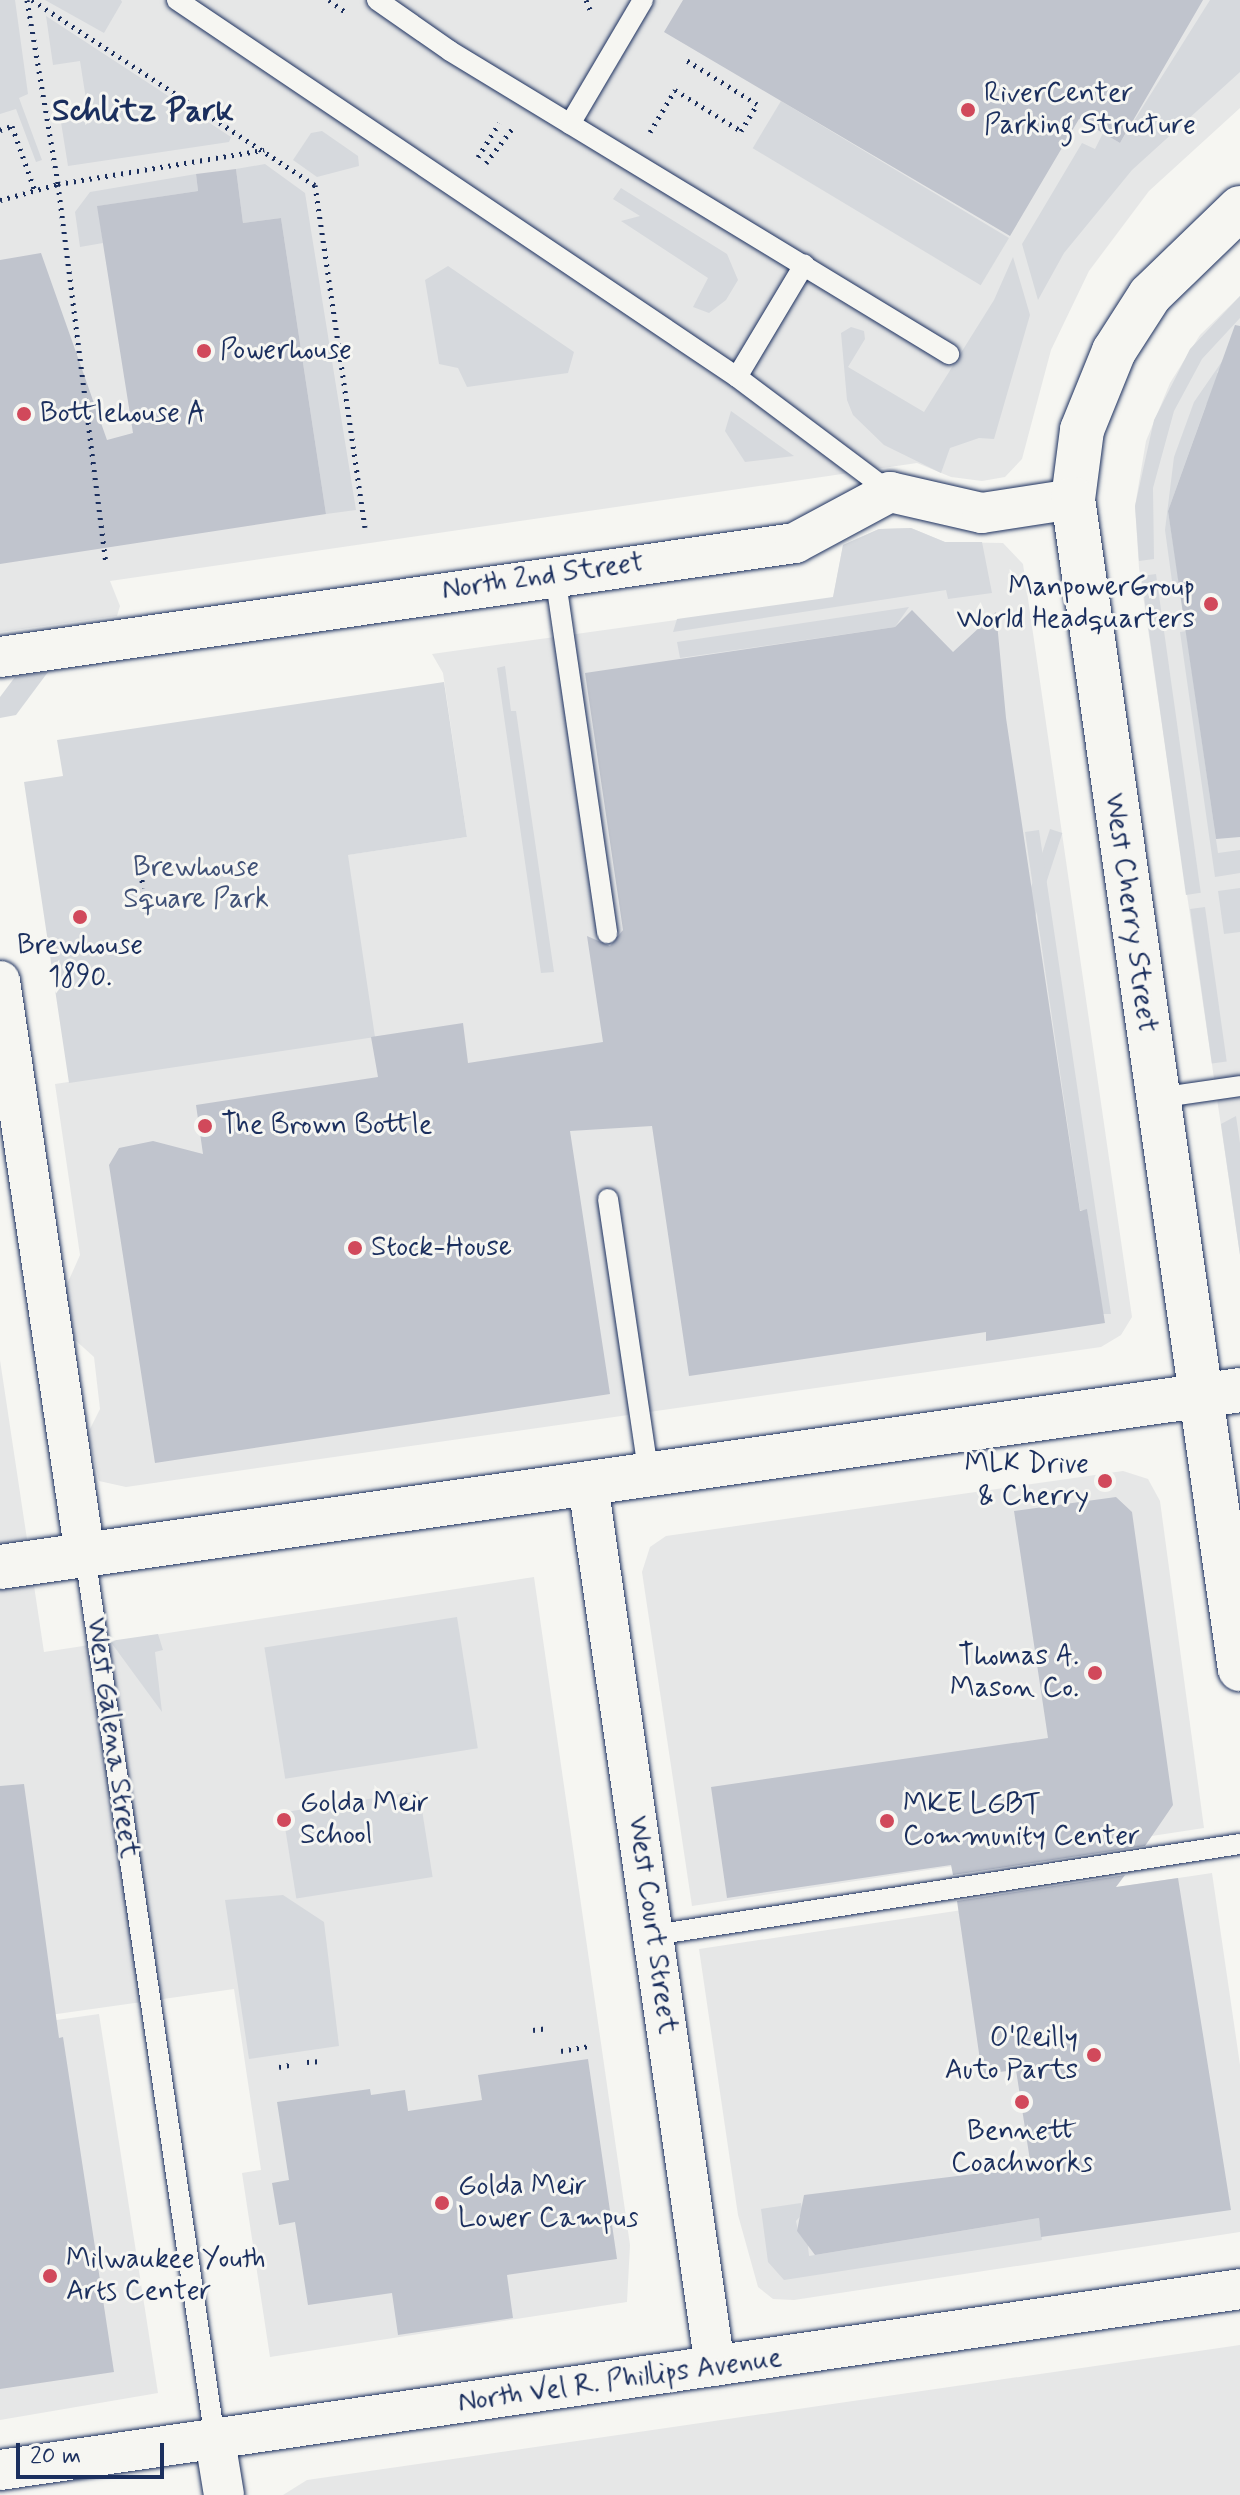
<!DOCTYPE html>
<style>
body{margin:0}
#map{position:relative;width:1240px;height:2495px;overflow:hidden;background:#f6f6f2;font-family:Mynerve,sans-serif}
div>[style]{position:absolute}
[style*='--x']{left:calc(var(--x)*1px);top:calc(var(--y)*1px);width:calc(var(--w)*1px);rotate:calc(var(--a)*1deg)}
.built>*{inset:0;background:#e6e7e7}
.green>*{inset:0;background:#d6d9dd;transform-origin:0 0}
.building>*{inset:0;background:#c0c4cd}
.path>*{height:5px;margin-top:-2.5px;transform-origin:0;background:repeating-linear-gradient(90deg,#1b2f5e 0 2px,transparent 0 8px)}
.roads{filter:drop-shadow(0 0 2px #1b2f5e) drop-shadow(0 0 2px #1b2f5e)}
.lane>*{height:20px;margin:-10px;padding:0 10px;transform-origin:10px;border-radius:10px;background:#f6f6f2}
.street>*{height:40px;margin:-20px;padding:0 20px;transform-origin:20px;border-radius:20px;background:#f6f6f2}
.secondary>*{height:44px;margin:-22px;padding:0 22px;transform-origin:22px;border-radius:22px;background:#f6f6f2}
.dots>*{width:22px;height:22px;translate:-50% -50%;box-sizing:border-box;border:4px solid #f6f6f2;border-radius:50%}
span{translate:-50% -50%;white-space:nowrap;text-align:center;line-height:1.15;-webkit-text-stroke:6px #f6f6f2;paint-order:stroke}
.poi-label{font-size:28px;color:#1b2f5e}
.left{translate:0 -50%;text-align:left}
.right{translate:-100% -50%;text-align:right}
.street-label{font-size:28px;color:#1b2f5e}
.park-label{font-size:28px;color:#405177}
.quarter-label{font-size:32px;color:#1b2f5e;font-weight:700}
.scale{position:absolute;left:16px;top:2443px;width:148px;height:36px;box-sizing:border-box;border:4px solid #1b2f5e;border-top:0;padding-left:10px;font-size:24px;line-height:28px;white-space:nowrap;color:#1b2f5e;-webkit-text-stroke:6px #f6f6f2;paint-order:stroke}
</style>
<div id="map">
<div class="built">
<i style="clip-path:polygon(0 0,1240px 0,1240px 108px,1149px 191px,1089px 271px,1051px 350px,1022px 459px,1005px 477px,982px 481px,951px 477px,917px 463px,110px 581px,120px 606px,117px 616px,0 632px)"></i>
<i style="clip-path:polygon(1240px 296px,1240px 1255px,1139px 568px,1135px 506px,1146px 441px,1170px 383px,1200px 335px)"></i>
<i style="clip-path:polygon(911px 528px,945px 542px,1003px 543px,1023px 564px,1132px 1317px,1121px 1335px,1101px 1347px,126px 1487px,99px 1481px,88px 1433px,100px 1409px,94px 1357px,74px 1339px,65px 1289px,80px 1255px,55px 1084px,374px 1036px,347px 855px,467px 837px,443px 673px,432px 654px,833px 598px,843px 545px,879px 529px)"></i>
<i style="clip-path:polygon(0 1360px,44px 1652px,534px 1577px,630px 2245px,627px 2302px,270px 2357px,242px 2173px,261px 2170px,234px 1989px,0 2022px)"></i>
<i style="clip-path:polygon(1123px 1471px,1148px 1479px,1160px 1501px,1204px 1828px,692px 1906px,642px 1572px,650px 1547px,666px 1536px)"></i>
<i style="clip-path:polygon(1212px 1873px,1240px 2065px,1240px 2232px,794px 2300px,773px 2299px,758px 2287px,738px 2215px,699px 1949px)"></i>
<i style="clip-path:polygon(99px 2014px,158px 2393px,0 2420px,0 2028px)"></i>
<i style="clip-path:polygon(1240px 2345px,1240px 2495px,283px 2495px,307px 2480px)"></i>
</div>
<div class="green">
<i style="clip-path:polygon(0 0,15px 0,28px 94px,19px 98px,42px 160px,36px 162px,16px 109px,0 114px)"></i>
<i style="clip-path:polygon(45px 0,121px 0,122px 2px,104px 33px)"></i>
<i style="clip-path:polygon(1210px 0,1240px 0,1240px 72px,1132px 170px,1064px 253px,1038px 300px,1022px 244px,1082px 143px,1095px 149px,1103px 133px,1120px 143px)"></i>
<i style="clip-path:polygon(46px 16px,231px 137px,229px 142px,68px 166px,60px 116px,88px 112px,80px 61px,53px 65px)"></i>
<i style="left:781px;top:101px;width:266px;height:55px;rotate:31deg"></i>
<i style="clip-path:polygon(322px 131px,358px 156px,359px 166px,317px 177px,293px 160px,311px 133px)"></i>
<i style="clip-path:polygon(265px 164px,305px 193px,356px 510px,326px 514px,281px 218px,243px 223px,236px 169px)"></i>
<i style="clip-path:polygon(196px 174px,198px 191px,98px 206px,103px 243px,80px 247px,75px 212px,90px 192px)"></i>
<i style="clip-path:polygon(621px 188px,727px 254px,738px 280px,726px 300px,709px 313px,693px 307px,708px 278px,621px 221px,640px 216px,613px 199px)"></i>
<i style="clip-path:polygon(1013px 257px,1030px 315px,994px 439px,979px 438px,950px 448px,941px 473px,884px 445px,853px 415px,847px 400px,841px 333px,851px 327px,864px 331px,865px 339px,848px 367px,924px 412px,994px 300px)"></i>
<i style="clip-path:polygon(448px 266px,574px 352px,568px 373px,467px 387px,458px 368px,439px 364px,425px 280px)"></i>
<i style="clip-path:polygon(1240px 296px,1240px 318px,1202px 359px,1174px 411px,1153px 488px,1154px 559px,1139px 561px,1135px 506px,1154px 420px,1190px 349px)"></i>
<i style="clip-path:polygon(1234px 344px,1240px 351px,1217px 372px,1226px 383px,1206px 405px,1168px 511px,1181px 595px,1174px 596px,1165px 530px,1174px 457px,1194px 402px)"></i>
<i style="clip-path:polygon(731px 411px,794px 456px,745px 462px,725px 431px)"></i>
<i style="clip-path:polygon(911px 528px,945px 542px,982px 542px,992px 593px,948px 599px,946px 590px,673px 632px,677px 619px,833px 597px,843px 545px,879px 529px)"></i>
<i style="left:1156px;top:574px;width:322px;height:15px;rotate:82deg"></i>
<i style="clip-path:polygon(909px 607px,895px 627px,680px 658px,677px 642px)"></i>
<i style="clip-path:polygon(1186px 631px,1218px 853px,1240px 850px,1240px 873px,1215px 877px,1180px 632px)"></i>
<i style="clip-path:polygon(505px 666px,511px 711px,516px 711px,554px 972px,541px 973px,497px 668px)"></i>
<i style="clip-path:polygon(48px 672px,16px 715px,0 718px,0 697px,15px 677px)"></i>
<i style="clip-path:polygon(444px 682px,467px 837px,348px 855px,375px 1037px,69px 1083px,24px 782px,63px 776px,57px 740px)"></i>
<i style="left:1050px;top:829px;width:13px;height:489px;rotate:18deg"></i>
<i style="clip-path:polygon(1039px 830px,1111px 1314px,1103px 1314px,1087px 1210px,1080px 1210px,1025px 832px)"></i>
<i style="clip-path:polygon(1240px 888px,1240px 932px,1224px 934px,1218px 891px)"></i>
<i style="left:1205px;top:907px;width:156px;height:15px;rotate:82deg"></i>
<i style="clip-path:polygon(1236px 1116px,1240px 1143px,1240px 1255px,1221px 1124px)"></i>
<i style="left:457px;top:1617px;width:133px;height:195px;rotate:81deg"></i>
<i style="clip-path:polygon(158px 1634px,163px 1650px,155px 1652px,162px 1712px,110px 1641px)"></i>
<i style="left:419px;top:1791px;width:87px;height:138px;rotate:81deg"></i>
<i style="clip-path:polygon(283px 1895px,324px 1922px,339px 2046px,249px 2059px,225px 1900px)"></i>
<i style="clip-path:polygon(801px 2203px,803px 2213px,796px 2221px,798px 2231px,807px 2236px,809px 2256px,1039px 2218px,1042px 2240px,784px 2280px,768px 2262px,761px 2209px)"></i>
</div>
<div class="building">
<i style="clip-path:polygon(683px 0,1203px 0,1120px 143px,1079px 119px,1010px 236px,664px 32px)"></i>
<i style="clip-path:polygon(236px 169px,243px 223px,281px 218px,326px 514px,0 564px,0 260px,41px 253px,107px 440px,133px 433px,97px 206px,198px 191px,196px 174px)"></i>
<i style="clip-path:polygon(1235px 325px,1240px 326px,1240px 837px,1216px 839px,1168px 511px)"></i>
<i style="clip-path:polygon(912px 610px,953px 652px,996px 612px,1006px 718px,1080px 1211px,1087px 1209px,1105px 1323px,986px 1341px,986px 1332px,689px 1376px,652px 1126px,570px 1131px,610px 1394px,155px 1463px,109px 1165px,119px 1148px,153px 1141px,203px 1154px,196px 1105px,378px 1077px,371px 1037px,463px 1023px,468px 1063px,603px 1042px,587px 936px,610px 946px,623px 930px,585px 673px,895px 627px)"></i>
<i style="clip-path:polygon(1116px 1497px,1132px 1512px,1173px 1805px,1145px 1846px,953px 1875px,951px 1865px,727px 1898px,711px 1787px,1048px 1738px,1014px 1511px)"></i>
<i style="clip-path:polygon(24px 1784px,59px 2038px,63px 2037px,114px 2372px,0 2389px,0 1786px)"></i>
<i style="clip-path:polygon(1125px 1875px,1116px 1887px,1178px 1878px,1231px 2210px,1041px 2237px,1039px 2218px,815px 2255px,797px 2231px,804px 2195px,1031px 2167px,1016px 2070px,982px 2074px,957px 1901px)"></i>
<i style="clip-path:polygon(588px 2059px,617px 2259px,507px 2275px,513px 2318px,398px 2335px,392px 2293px,308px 2305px,295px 2222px,279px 2225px,272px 2183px,289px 2180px,277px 2102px,370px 2089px,371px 2095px,405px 2090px,408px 2111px,482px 2100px,478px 2075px)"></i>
</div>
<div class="path">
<i style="--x:27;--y:0;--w:187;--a:80.4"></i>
<i style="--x:58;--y:184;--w:383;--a:82.8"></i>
<i style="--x:32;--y:0;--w:338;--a:33.2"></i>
<i style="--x:315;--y:185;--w:346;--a:81.7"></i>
<i style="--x:329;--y:0;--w:19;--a:36"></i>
<i style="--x:586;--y:0;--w:13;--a:67"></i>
<i style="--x:0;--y:130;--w:13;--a:-18"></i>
<i style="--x:12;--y:126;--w:69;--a:70.5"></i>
<i style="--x:650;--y:132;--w:49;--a:-59.2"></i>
<i style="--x:675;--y:90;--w:78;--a:31.8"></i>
<i style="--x:741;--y:131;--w:31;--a:-59"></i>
<i style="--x:757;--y:104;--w:84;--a:-148.2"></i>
<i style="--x:478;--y:157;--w:40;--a:-58"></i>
<i style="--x:486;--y:163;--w:43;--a:-52.6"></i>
<i style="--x:0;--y:200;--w:60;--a:-15.4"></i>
<i style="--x:58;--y:184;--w:209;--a:-9.4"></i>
<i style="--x:141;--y:872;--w:16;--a:83"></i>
<i style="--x:533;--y:2030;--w:15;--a:-8"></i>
<i style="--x:561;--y:2051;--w:28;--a:-10"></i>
<i style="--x:307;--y:2062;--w:15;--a:-4"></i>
<i style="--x:279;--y:2067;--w:15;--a:-11"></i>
</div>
<div class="roads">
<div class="lane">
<i style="--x:177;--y:0;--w:675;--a:33.95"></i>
<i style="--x:737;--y:377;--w:191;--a:36.9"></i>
<i style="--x:377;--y:0;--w:89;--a:34.9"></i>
<i style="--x:450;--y:51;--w:584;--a:31.27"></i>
<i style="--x:570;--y:124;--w:144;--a:-59.5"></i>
<i style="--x:737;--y:377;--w:131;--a:-59.1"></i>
<i style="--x:555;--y:575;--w:362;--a:81.7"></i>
<i style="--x:1158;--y:1098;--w:83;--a:-8.3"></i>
<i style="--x:608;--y:1199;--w:279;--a:81.6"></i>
<i style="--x:85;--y:1555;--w:894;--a:81.64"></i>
<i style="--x:654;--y:1935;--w:593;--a:-8.83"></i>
</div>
<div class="street">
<i style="--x:0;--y:657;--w:803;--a:-8.16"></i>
<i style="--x:795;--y:543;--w:108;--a:-28.2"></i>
<i style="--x:890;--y:492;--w:94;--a:12.9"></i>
<i style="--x:982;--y:513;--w:92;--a:-8.7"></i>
<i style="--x:0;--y:981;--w:580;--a:81.58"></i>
<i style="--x:588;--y:1484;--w:891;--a:81.81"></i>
<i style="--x:215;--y:2440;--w:56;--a:80.7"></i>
<i style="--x:0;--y:2470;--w:1253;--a:-8.3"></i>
</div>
<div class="secondary">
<i style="--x:1240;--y:208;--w:125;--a:136"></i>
<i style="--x:1150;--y:295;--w:67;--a:122.7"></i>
<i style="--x:1114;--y:351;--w:85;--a:112.1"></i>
<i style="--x:1082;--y:430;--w:70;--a:97.4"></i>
<i style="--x:1073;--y:499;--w:1182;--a:81.88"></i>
<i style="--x:0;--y:1567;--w:1253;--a:-8.12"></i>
</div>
</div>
<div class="dots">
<i style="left:968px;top:110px;background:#d1495b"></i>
<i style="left:204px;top:351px;background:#d1495b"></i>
<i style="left:24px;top:414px;background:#d1495b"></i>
<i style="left:1211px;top:604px;background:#d1495b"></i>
<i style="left:80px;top:917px;background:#d1495b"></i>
<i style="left:205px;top:1126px;background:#d1495b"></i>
<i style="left:355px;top:1248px;background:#d1495b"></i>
<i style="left:1105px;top:1481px;background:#d1495b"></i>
<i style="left:1095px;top:1673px;background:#d1495b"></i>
<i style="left:284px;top:1820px;background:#d1495b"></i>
<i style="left:887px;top:1821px;background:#d1495b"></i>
<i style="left:1094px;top:2055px;background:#d1495b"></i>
<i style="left:1022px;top:2102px;background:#d1495b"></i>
<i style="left:442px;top:2203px;background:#d1495b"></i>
<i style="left:50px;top:2276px;background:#d1495b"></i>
</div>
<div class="poi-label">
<span class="left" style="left:984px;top:110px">RiverCenter<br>Parking Structure</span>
<span class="left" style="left:220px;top:351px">Powerhouse</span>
<span class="left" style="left:40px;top:414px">Bottlehouse A</span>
<span class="right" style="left:1195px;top:604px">ManpowerGroup<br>World Headquarters</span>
<span style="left:80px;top:962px">Brewhouse<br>1890.</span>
<span class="left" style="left:221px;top:1126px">The Brown Bottle</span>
<span class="left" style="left:371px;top:1248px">Stock-House</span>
<span class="right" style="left:1089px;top:1481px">MLK Drive<br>&amp; Cherry</span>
<span class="right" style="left:1079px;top:1673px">Thomas A.<br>Mason Co.</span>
<span class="left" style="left:300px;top:1820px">Golda Meir<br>School</span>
<span class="left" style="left:903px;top:1821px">MKE LGBT<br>Community Center</span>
<span class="right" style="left:1078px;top:2055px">O'Reilly<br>Auto Parts</span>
<span style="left:1022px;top:2148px">Bennett<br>Coachworks</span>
<span class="left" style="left:458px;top:2203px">Golda Meir<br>Lower Campus</span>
<span class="left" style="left:66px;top:2276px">Milwaukee Youth<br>Arts Center</span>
</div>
<div class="street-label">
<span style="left:543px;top:577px;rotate:-8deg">North 2nd Street</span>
<span style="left:1130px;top:913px;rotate:82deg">West Cherry Street</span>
<span style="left:112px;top:1738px;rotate:82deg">West Galena Street</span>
<span style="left:652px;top:1925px;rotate:82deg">West Court Street</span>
<span style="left:620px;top:2381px;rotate:-8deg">North Vel R. Phillips Avenue</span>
</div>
<div class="park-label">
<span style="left:196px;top:884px">Brewhouse<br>Square Park</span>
</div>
<div class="quarter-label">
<span style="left:143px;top:111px">Schlitz Park</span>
</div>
<div class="scale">20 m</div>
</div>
